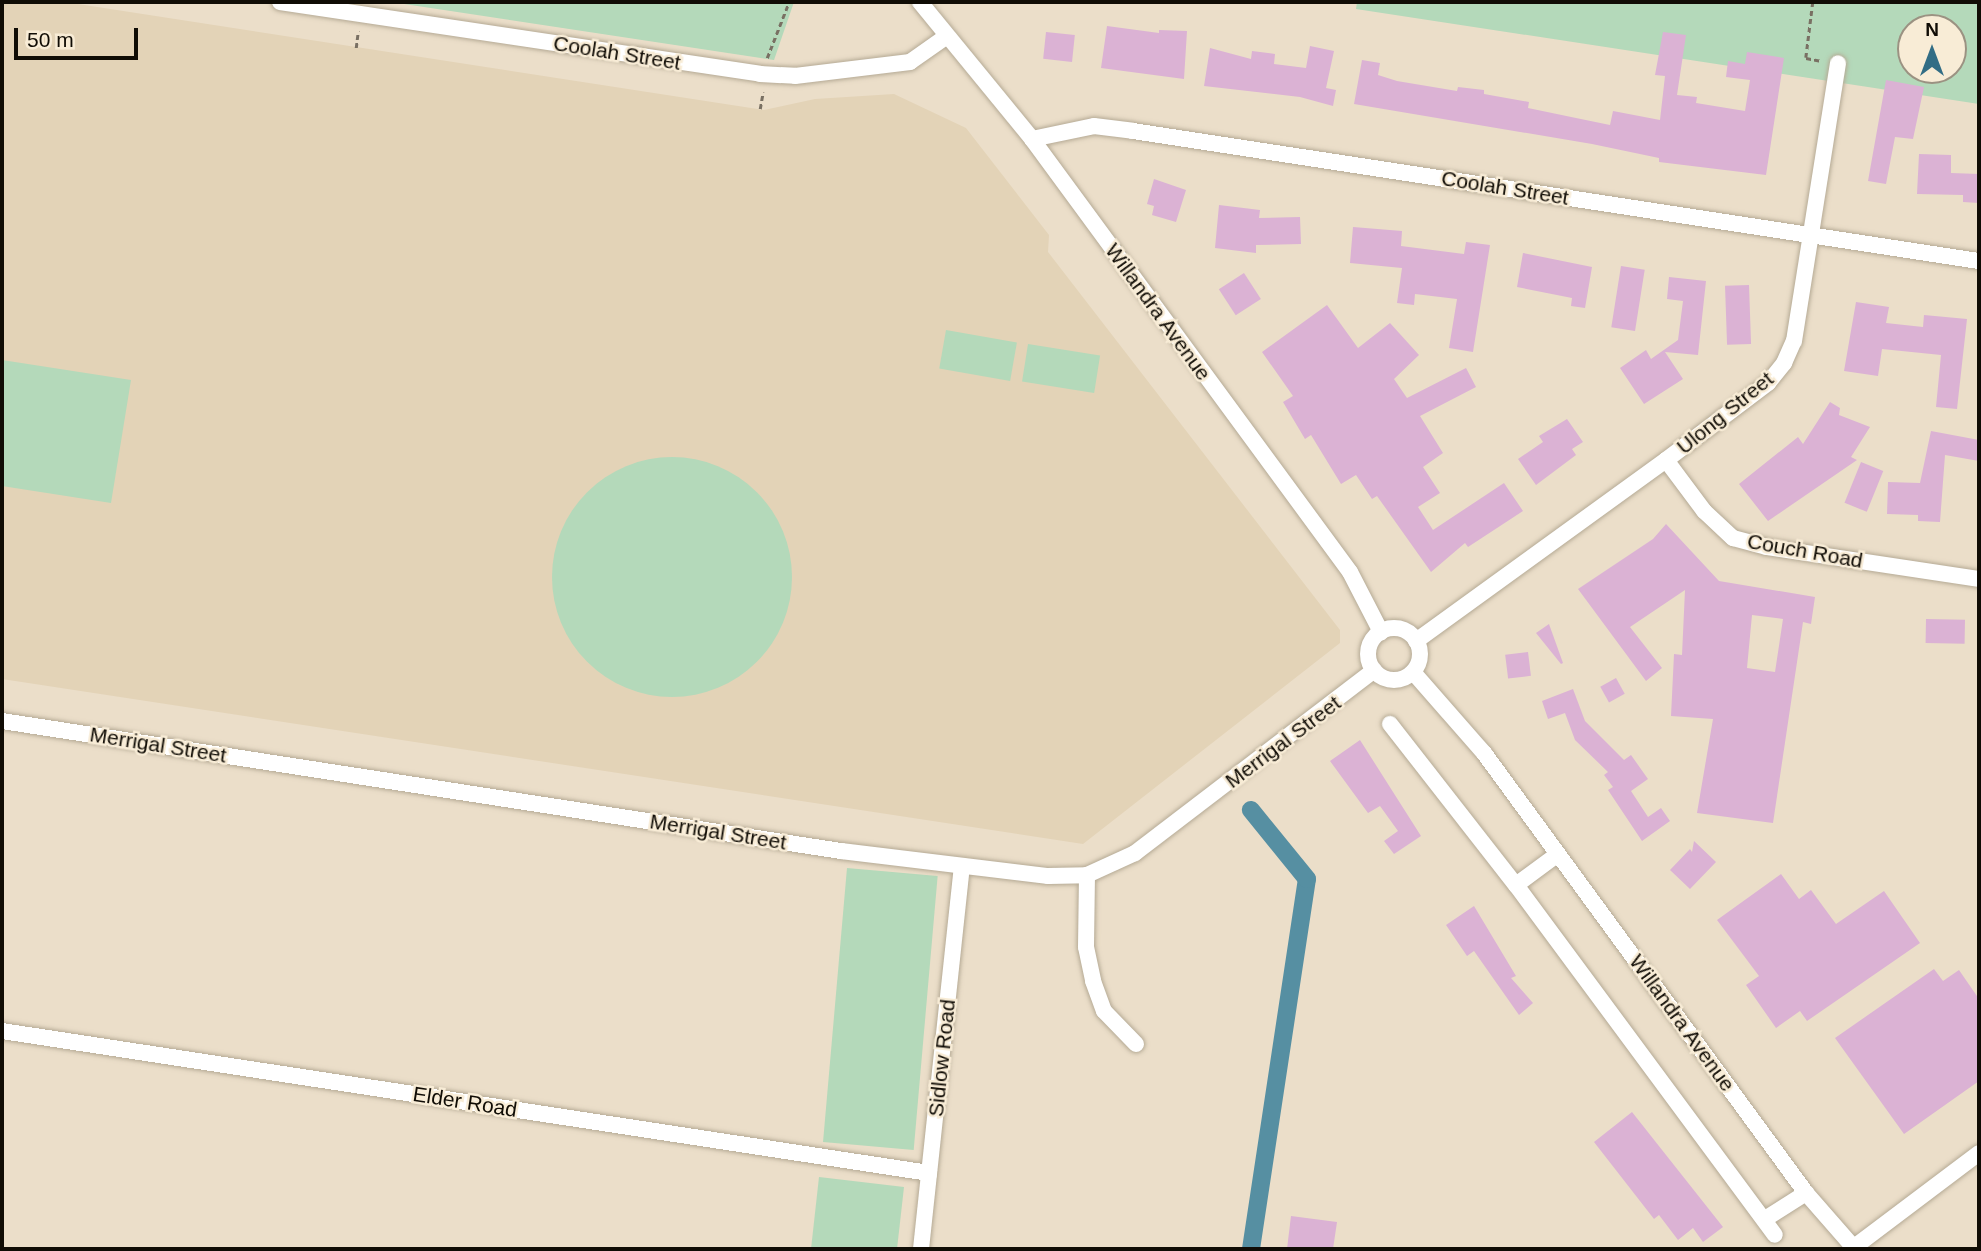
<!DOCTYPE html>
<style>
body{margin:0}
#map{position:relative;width:1981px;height:1251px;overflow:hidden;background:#ebdec9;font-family:Helvetica,sans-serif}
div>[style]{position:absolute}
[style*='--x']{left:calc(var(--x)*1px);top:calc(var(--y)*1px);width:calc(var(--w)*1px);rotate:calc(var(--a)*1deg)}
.built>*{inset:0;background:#e3d3b7}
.green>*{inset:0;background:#b4d9ba;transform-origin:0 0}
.round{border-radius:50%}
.canal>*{height:18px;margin:-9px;padding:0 9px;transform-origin:9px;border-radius:9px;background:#568fa2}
.building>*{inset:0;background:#dbb2d4;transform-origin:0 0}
.path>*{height:2.5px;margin-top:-1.25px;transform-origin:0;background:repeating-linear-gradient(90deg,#797063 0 5px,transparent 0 8.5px)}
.roads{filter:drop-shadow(0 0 2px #b5aa95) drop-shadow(0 0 2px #b5aa95)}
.minor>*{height:16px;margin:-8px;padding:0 8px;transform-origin:8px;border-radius:8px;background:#fff}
.minor>.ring{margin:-8px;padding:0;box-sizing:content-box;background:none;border:16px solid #fff;border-radius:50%}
span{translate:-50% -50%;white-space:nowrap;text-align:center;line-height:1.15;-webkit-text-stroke:5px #f8ecd6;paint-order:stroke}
.street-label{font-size:21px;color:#100c05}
.frame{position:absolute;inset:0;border:4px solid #100c05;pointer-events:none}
.north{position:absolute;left:1897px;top:14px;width:70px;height:70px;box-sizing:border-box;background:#f8ecd6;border:2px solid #9b9282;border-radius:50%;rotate:0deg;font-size:19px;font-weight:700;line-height:28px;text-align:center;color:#100c05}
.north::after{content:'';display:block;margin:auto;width:24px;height:32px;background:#326d85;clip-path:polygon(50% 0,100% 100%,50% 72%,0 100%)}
.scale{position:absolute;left:14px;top:28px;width:124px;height:32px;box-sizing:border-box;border:4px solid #100c05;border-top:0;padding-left:9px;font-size:21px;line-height:24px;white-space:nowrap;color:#100c05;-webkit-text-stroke:5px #f8ecd6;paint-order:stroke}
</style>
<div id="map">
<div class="built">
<i style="clip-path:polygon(2px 2px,65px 2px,764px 110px,815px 99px,894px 94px,966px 128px,1049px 235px,1048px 252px,1340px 630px,1340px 643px,1083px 844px,2px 679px)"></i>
</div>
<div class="green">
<i style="clip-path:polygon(391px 2px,794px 2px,774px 60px)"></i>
<i style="clip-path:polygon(evenodd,1357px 2px,1979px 2px,1979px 104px,1356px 9px,1357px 2px,1911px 28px,1953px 28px,1953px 70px,1911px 70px,1911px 28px)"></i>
<i style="left:946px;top:330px;width:72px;height:39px;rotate:10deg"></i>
<i style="left:1028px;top:344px;width:73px;height:38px;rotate:9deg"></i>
<i style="clip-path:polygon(2px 360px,131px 380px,111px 503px,2px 486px)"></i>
<i class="round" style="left:552px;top:457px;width:240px;height:240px"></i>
<i style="left:847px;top:868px;width:91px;height:275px;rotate:5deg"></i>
<i style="clip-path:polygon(819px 1177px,904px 1187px,897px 1249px,811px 1249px)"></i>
</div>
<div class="canal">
<i style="--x:1251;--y:1249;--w:374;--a:-81.4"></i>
<i style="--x:1307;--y:879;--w:89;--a:-129.1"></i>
</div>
<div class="building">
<i style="clip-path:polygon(1107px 26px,1159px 33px,1159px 30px,1187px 31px,1184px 79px,1101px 68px)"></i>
<i style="left:1046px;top:32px;width:29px;height:27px;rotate:6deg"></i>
<i style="clip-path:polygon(1663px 32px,1686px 35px,1677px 95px,1697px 97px,1696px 103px,1745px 111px,1750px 80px,1726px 77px,1728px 61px,1745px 64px,1747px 52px,1784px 58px,1766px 175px,1659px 162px,1659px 158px,1592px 144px,1354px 104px,1362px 60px,1380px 63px,1378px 75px,1397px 81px,1457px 91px,1458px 87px,1484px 90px,1484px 94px,1529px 102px,1528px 108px,1576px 118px,1610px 125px,1613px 111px,1660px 120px,1665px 76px,1655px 75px)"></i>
<i style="clip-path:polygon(1310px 46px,1334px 51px,1326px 88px,1336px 90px,1333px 106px,1300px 97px,1204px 86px,1210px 48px,1251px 59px,1252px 51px,1275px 54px,1274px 64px,1306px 68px)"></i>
<i style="clip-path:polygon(1886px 80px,1924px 87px,1913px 139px,1895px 137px,1886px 184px,1868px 181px)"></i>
<i style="clip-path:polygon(1919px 154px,1951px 155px,1951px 173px,1979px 174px,1979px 203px,1963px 202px,1963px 195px,1917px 194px)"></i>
<i style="clip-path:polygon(1154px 179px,1186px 190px,1176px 222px,1152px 215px,1154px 206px,1147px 204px)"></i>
<i style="clip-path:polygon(1219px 205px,1260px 210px,1259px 218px,1300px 217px,1301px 244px,1256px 245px,1256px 253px,1215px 248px)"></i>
<i style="clip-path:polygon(1353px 227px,1402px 231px,1401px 246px,1464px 254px,1466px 242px,1490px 245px,1473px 352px,1449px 348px,1457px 299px,1415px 294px,1414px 305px,1397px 303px,1402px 268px,1350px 263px)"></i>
<i style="clip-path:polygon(1523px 253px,1592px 267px,1585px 308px,1571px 306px,1572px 298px,1517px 287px)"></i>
<i style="left:1621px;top:266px;width:24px;height:62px;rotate:9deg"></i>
<i style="left:1244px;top:273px;width:31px;height:30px;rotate:57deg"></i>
<i style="clip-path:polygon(1669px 277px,1706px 281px,1698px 355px,1665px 352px,1683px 379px,1644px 404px,1620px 368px,1646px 350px,1651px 359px,1678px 340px,1683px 301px,1667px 299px)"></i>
<i style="left:1749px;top:285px;width:59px;height:24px;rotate:88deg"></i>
<i style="clip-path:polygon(1856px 302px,1889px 307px,1886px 323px,1923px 327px,1924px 315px,1967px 319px,1957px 409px,1936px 407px,1941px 355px,1882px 349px,1878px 376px,1844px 371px)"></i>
<i style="clip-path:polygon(1327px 305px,1358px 348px,1390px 323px,1419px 355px,1394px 379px,1407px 398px,1466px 368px,1476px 387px,1420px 416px,1443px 453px,1423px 467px,1440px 493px,1418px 507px,1433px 530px,1504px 483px,1523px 511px,1468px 547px,1465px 543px,1431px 572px,1377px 496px,1372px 499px,1356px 475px,1341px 484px,1311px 435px,1305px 439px,1283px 402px,1293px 396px,1262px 352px)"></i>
<i style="clip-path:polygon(1830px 402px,1840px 408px,1839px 415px,1870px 427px,1851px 457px,1857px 460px,1768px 521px,1739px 484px,1798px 437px,1803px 444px)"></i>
<i style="clip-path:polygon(1567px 419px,1583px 442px,1572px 449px,1576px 455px,1536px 485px,1518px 459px,1543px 442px,1539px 436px)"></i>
<i style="clip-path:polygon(1931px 431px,1979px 440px,1979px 461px,1945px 455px,1940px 522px,1918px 521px,1918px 515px,1887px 514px,1888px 482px,1920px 483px)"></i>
<i style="left:1861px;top:462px;width:24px;height:44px;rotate:22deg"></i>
<i style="clip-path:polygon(evenodd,1666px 524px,1719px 581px,1815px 597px,1811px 624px,1803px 622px,1773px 823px,1697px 813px,1713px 719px,1671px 716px,1674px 654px,1682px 655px,1685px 590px,1630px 627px,1662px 668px,1646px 681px,1578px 589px,1653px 539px,1666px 524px,1752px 615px,1783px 619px,1775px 672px,1747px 668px,1752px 615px)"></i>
<i style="left:1926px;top:619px;width:39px;height:24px;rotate:1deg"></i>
<i style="clip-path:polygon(1549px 624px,1563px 663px,1561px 664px,1536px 633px)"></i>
<i style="left:1528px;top:652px;width:24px;height:23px;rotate:83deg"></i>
<i style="left:1616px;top:678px;width:18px;height:18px;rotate:61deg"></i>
<i style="clip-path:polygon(1573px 689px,1585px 721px,1624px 760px,1631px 755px,1648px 779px,1631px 791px,1648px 817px,1661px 808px,1670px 821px,1642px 841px,1608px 790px,1613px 787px,1604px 775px,1608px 772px,1575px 740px,1565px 713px,1548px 719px,1542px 701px)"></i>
<i style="clip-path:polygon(1360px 740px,1421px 836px,1394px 854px,1384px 841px,1398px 831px,1380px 806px,1368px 813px,1330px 761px)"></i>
<i style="clip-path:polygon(1694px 841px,1716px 862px,1690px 889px,1670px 870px,1690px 849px,1692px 852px)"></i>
<i style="clip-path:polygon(1781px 874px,1799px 899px,1811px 890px,1836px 924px,1884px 891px,1920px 943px,1807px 1021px,1800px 1011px,1776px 1028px,1746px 985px,1759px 976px,1717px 920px)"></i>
<i style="clip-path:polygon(1474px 906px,1516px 976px,1511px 978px,1533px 1003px,1519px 1015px,1474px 951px,1467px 956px,1446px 925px)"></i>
<i style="clip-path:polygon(1934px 969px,1943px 981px,1959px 970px,1979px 999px,1979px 1081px,1904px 1134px,1835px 1038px)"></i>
<i style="clip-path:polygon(1632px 1112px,1723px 1227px,1703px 1242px,1693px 1228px,1678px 1240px,1659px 1215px,1654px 1219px,1594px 1142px)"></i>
<i style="clip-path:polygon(1291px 1216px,1337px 1222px,1333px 1249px,1287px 1249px)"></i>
</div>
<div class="path">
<i style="--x:1813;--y:2;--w:56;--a:97.1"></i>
<i style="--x:1806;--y:58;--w:16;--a:11"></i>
<i style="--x:356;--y:48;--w:17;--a:-83"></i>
<i style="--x:767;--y:58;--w:60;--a:-68.6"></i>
<i style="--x:760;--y:109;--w:17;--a:-80"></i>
</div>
<div class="roads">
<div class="minor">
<i style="--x:280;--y:2;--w:485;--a:8.5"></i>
<i style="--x:760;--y:74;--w:35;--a:3"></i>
<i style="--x:795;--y:76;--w:116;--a:-6.9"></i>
<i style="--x:910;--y:62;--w:45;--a:-35.1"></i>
<i style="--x:920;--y:2;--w:177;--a:50.7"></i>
<i style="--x:1032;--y:139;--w:537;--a:53.71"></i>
<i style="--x:1350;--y:572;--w:68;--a:62.7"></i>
<i style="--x:1032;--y:139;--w:63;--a:-11.8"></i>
<i style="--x:1094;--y:126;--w:39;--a:7"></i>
<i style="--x:1133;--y:131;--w:856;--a:8.74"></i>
<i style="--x:1666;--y:460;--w:64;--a:53.3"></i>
<i style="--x:1704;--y:511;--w:40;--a:43"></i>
<i style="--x:1733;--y:538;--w:35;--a:15"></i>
<i style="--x:1767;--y:547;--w:214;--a:8.6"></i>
<i class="ring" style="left:1368px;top:628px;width:36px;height:36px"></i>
<i style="--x:1416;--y:641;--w:309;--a:-35.9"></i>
<i style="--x:1666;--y:460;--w:128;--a:-37"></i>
<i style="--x:1768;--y:383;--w:26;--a:-51"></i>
<i style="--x:1784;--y:363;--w:24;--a:-66"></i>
<i style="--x:1794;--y:341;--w:281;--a:-81"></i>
<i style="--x:1413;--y:672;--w:108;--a:48.8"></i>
<i style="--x:1484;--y:753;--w:545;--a:53.8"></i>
<i style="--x:1806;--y:1193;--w:74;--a:48.8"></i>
<i style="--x:2;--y:721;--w:849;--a:8.81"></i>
<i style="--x:841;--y:851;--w:209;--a:6.9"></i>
<i style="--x:1048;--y:876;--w:39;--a:-1"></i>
<i style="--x:1087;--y:875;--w:53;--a:-24.6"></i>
<i style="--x:1135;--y:853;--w:301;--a:-37.4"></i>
<i style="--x:1390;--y:724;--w:204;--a:52"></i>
<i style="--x:1516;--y:885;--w:435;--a:53.5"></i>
<i style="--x:1087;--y:875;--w:72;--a:90.8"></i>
<i style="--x:1086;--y:947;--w:35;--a:78"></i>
<i style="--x:1093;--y:981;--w:32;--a:70"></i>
<i style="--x:1104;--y:1011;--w:46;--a:45.9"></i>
<i style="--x:1516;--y:885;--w:52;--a:-36.4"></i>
<i style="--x:2;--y:1031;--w:938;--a:8.71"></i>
<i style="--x:1765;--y:1219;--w:49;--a:-32.4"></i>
<i style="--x:1853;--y:1248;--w:158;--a:-37"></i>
<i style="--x:921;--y:1249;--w:385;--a:-83.9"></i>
</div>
</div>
<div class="street-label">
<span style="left:617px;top:53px;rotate:9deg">Coolah Street</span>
<span style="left:1505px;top:188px;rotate:9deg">Coolah Street</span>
<span style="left:1158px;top:312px;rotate:54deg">Willandra Avenue</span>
<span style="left:1725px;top:413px;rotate:-39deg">Ulong Street</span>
<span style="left:1805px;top:551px;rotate:10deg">Couch Road</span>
<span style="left:1283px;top:742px;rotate:-37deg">Merrigal Street</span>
<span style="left:158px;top:745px;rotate:9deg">Merrigal Street</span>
<span style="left:718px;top:832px;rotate:9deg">Merrigal Street</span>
<span style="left:1682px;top:1023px;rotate:54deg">Willandra Avenue</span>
<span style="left:942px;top:1058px;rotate:-84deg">Sidlow Road</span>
<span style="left:465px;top:1102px;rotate:9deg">Elder Road</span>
</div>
<div class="frame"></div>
<div class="north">N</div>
<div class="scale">50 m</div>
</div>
